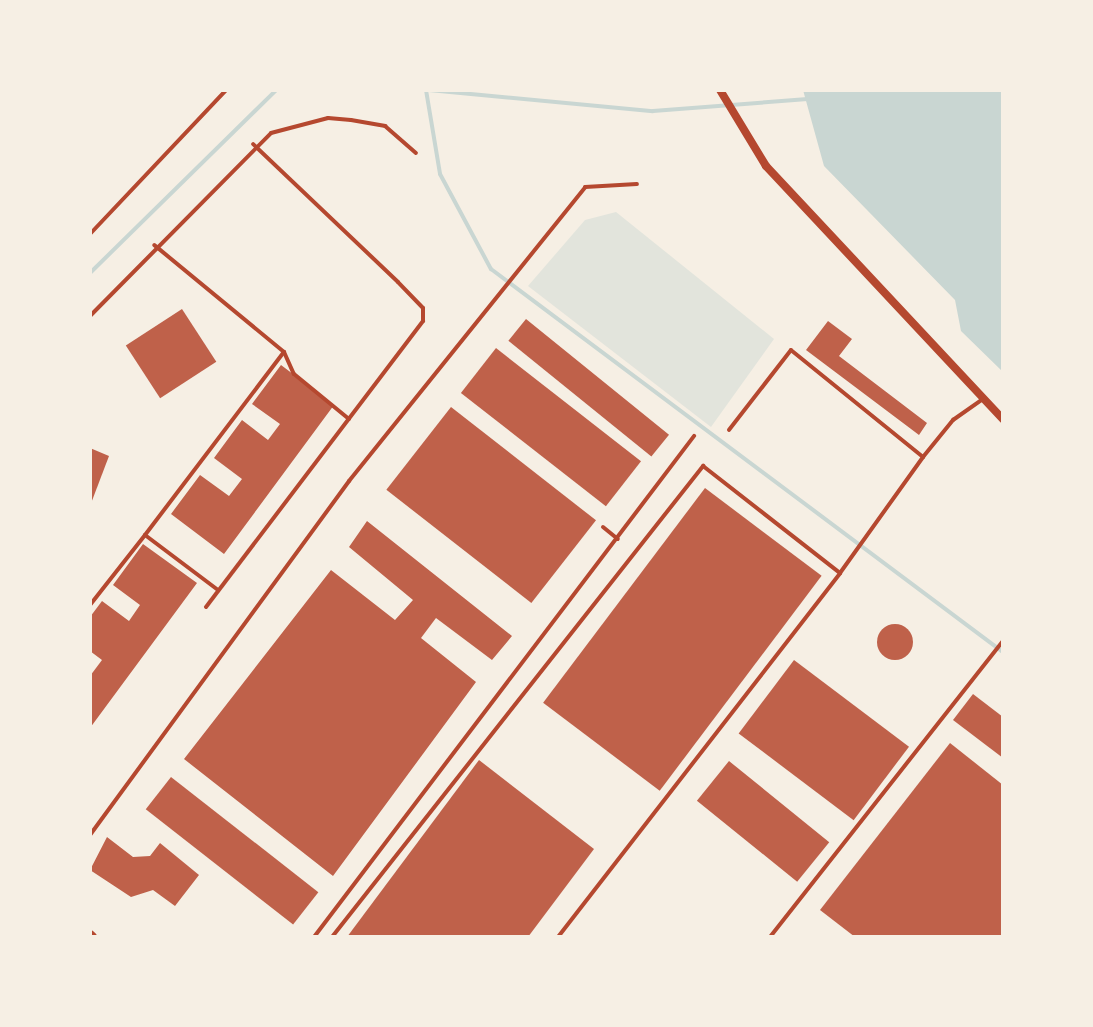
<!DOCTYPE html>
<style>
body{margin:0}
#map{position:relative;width:1093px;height:1027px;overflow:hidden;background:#f6efe4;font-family:"IBM Plex Serif",serif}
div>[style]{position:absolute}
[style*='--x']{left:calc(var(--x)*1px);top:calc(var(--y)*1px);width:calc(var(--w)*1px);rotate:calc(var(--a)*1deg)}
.green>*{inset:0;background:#e2e4dc}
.water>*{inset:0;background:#c9d6d2}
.stream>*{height:4px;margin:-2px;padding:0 2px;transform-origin:2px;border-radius:2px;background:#c9d6d2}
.building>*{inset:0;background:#bf614a;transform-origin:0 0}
.round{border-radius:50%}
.service>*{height:4px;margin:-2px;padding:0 2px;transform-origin:2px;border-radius:2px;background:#b5482f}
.minor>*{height:8px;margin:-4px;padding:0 4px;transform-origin:4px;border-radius:4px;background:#b5482f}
.secondary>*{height:10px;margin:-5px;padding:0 5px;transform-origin:5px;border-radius:5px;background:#b5482f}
span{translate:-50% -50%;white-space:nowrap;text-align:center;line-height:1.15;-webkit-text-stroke:8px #f6efe4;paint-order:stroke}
.frame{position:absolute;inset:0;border:92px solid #f6efe4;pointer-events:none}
</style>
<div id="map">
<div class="green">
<i style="clip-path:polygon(616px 212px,774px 339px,711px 427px,528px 286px,585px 220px)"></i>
</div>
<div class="water">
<i style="clip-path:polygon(803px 90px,1003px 90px,1003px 372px,961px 331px,955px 300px,824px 166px)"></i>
</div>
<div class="stream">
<i style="--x:426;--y:90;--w:85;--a:80.5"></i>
<i style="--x:440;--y:174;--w:108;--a:61.8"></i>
<i style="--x:491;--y:269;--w:639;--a:36.8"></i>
<i style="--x:429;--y:90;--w:225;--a:5.4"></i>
<i style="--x:653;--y:111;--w:155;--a:-4.4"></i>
<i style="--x:90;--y:273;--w:261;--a:-44.5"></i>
</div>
<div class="building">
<i style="left:182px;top:309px;width:63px;height:67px;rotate:57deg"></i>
<i style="left:526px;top:319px;width:184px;height:28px;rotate:39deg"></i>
<i style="clip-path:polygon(828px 321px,852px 339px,839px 356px,927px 423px,919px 435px,806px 350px)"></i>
<i style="left:496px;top:348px;width:184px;height:57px;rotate:38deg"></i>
<i style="clip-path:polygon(281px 365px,334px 405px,224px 554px,171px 514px,200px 475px,229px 496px,242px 479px,214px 458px,242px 420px,268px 440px,280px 424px,252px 404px)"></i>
<i style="left:451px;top:407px;width:184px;height:105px;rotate:38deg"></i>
<i style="clip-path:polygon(90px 448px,109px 456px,90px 506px)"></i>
<i style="left:705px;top:488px;width:146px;height:269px;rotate:37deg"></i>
<i style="clip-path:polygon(367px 521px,512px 636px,492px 660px,436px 618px,421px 638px,476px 682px,333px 876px,184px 759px,331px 570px,395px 620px,413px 600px,349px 547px)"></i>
<i style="clip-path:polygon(143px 544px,197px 583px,90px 728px,90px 676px,102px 660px,90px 651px,90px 617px,102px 601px,129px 621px,140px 605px,113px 585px)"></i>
<i class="round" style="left:877px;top:624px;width:36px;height:36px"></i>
<i style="left:794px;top:660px;width:144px;height:92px;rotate:37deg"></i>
<i style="clip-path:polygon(973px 694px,1003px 717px,1003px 758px,953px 720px)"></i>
<i style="clip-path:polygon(950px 743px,1003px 785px,1003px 937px,855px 937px,820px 910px)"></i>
<i style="clip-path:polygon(479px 760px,594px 849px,528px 937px,347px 937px)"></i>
<i style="left:729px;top:761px;width:129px;height:51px;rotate:39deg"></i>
<i style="left:171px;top:777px;width:187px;height:41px;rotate:38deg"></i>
<i style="clip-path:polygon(107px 837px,133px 857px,150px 856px,160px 843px,199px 875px,175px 906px,153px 890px,131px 897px,90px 870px)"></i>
</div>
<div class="service">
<i style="--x:90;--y:234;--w:198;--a:-46.6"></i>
<i style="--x:90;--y:316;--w:257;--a:-45.3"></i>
<i style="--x:271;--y:133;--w:59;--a:-14.7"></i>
<i style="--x:328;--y:118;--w:23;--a:5"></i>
<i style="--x:351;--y:120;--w:35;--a:10"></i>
<i style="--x:385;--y:126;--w:41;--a:41.1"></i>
<i style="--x:284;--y:352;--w:24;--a:66"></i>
<i style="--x:294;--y:374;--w:71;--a:39.3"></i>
<i style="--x:923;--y:457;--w:48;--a:-51"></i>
<i style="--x:953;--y:420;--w:38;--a:-35"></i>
<i style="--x:603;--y:527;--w:19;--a:39"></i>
<i style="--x:145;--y:535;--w:230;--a:-52.8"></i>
<i style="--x:284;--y:352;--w:168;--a:-140.5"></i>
<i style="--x:90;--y:605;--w:89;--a:-51.8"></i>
<i style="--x:145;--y:535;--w:91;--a:37"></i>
<i style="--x:206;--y:607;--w:359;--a:-52.8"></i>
<i style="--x:423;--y:321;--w:13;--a:-90"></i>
<i style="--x:423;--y:308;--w:36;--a:-134"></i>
<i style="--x:398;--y:282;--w:200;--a:-136.4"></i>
<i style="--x:90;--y:835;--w:439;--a:-53.8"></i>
<i style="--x:349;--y:481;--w:377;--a:-51.2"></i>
<i style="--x:585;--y:187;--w:52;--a:-3.3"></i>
<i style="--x:314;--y:937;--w:629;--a:-52.82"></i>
<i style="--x:332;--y:937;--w:600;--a:-51.77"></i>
<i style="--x:703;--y:466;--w:174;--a:38"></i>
<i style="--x:840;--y:573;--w:143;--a:-54.4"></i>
<i style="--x:923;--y:457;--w:170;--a:-141"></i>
<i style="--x:791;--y:350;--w:101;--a:127.8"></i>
<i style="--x:558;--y:937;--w:460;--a:-52.2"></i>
<i style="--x:770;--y:937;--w:377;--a:-51.8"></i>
</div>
<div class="minor">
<i style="--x:720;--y:90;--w:89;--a:58.8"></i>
<i style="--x:766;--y:166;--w:347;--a:46.9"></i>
</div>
<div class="secondary">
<i style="--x:90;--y:935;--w:3;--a:45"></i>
</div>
<div class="frame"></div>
</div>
